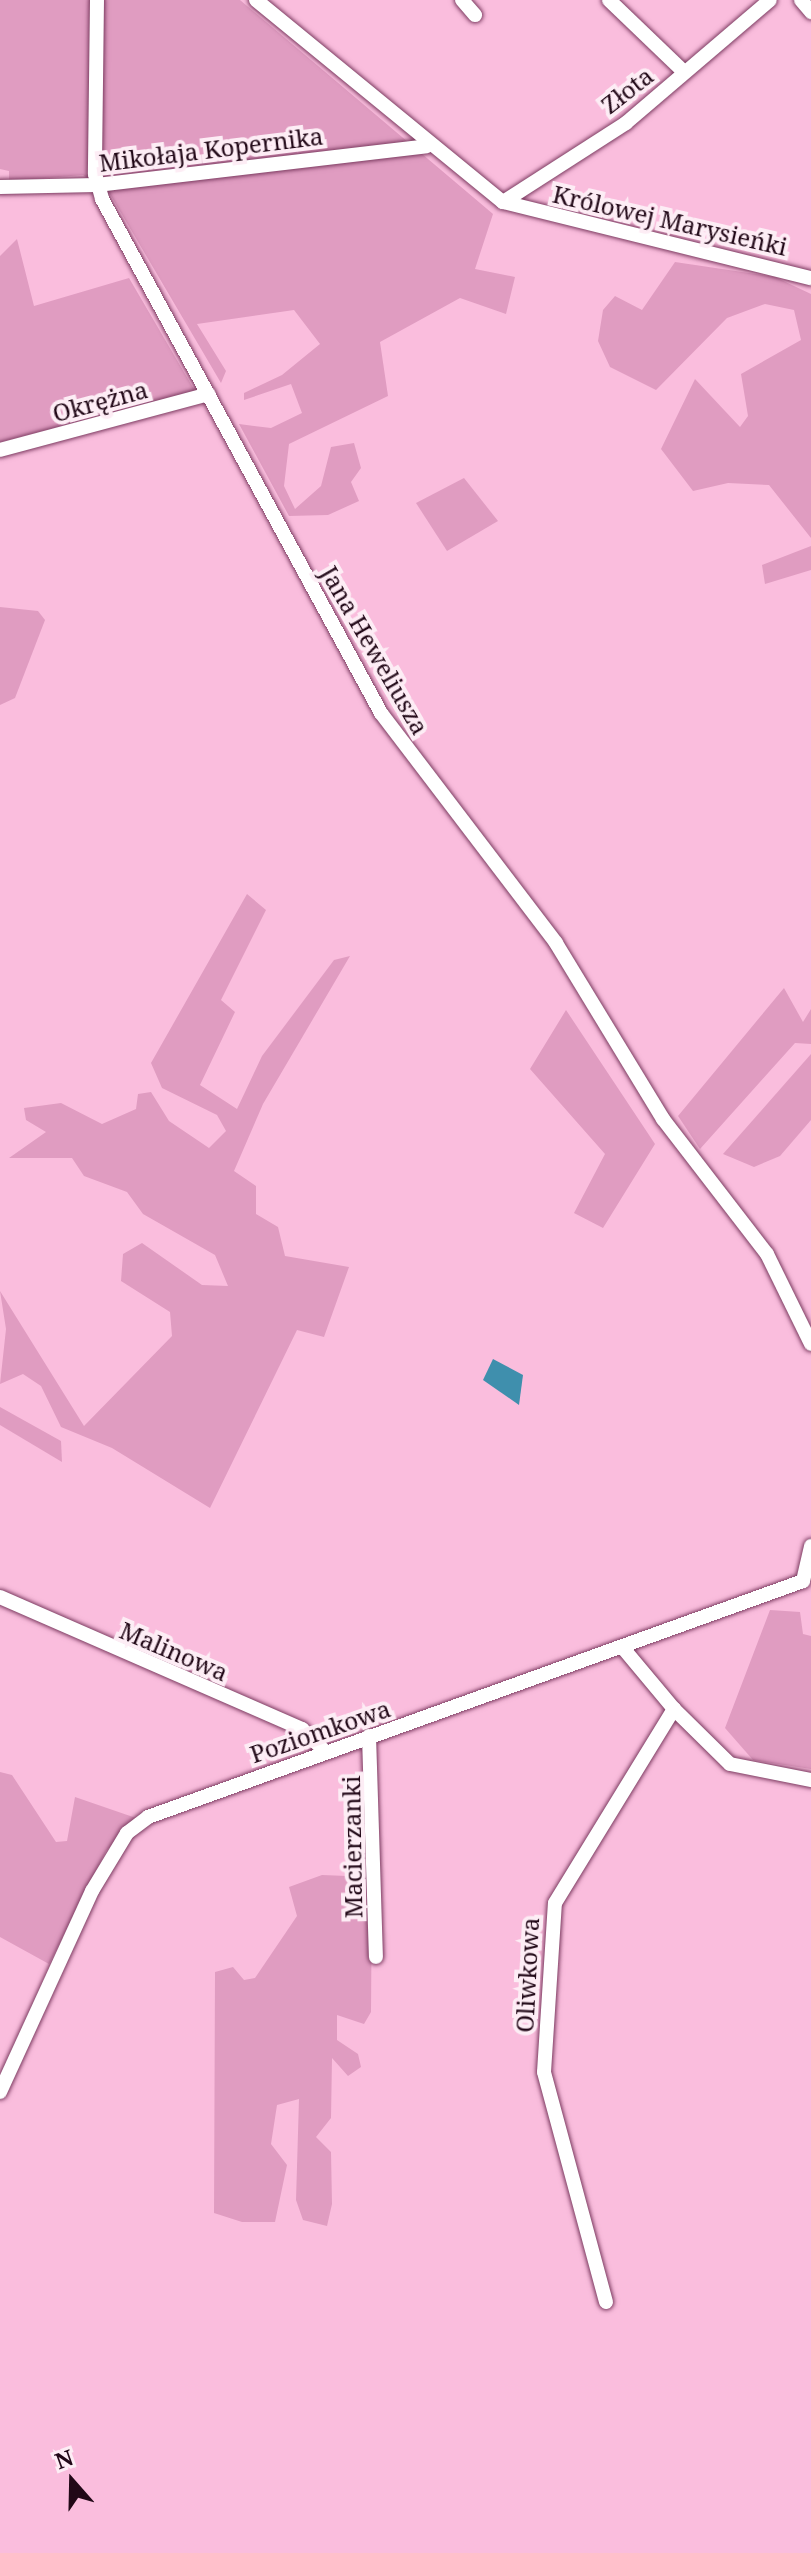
<!DOCTYPE html>
<meta charset="utf-8">
<style>
body{margin:0}
#map{position:relative;width:811px;height:2553px;overflow:hidden;background:#fabddd;font-family:"Noto Serif",serif}
div>[style]{position:absolute}
[style*='--x']{left:calc(var(--x)*1px);top:calc(var(--y)*1px);width:calc(var(--w)*1px);rotate:calc(var(--a)*1deg)}
.green>*{inset:0;background:#e09cc1}
.water>*{inset:0;background:#3f8fad}
.roads{filter:drop-shadow(0 0 2px #7c3b61) drop-shadow(0 0 2px #7c3b61)}
.minor>*{height:14px;margin:-7px;padding:0 7px;transform-origin:7px;border-radius:7px;background:#fff}
span{translate:-50% -50%;white-space:nowrap;text-align:center;line-height:1.15;-webkit-text-stroke:8px #fdedf5;paint-order:stroke}
.street-label{font-size:24px;color:#210817}
.north{position:absolute;left:32px;top:2441px;width:80px;height:80px;-webkit-text-stroke:6px #fdedf5;paint-order:stroke;rotate:340deg;font-size:22px;font-weight:700;line-height:32px;text-align:center;color:#210817}
.north::after{content:'';display:block;margin:auto;width:28px;height:36px;background:#210817;clip-path:polygon(50% 0,100% 100%,50% 72%,0 100%)}
</style>
<div id="map">
<div class="green">
<i style="clip-path:polygon(0 0,240px 0,493px 214px,475px 269px,515px 277px,506px 314px,460px 298px,380px 342px,388px 396px,289px 444px,284px 486px,295px 509px,321px 486px,331px 447px,354px 443px,361px 468px,351px 482px,359px 501px,328px 515px,289px 516px,239px 424px,271px 428px,302px 413px,291px 384px,244px 400px,244px 393px,282px 375px,320px 344px,294px 310px,197px 324px,226px 371px,221px 383px,107px 189px,83px 175px,9px 181px,9px 171px,0 169px)"></i>
<i style="clip-path:polygon(17px 239px,34px 306px,129px 278px,195px 391px,0 442px,0 256px)"></i>
<i style="clip-path:polygon(675px 262px,775px 277px,811px 294px,811px 538px,769px 485px,728px 483px,693px 491px,661px 449px,695px 379px,740px 427px,748px 416px,741px 374px,801px 340px,794px 310px,765px 304px,727px 318px,656px 390px,610px 367px,598px 341px,603px 310px,615px 296px,642px 310px)"></i>
<i style="clip-path:polygon(464px 478px,498px 521px,447px 551px,416px 503px)"></i>
<i style="clip-path:polygon(811px 546px,811px 570px,765px 584px,762px 565px)"></i>
<i style="clip-path:polygon(0 607px,38px 611px,45px 620px,15px 698px,0 705px)"></i>
<i style="clip-path:polygon(247px 894px,266px 910px,221px 1000px,235px 1012px,200px 1085px,237px 1109px,262px 1056px,334px 960px,350px 956px,263px 1104px,234px 1171px,256px 1186px,256px 1214px,278px 1227px,285px 1256px,349px 1267px,324px 1337px,297px 1330px,210px 1508px,112px 1448px,61px 1427px,41px 1386px,23px 1374px,0 1384px,6px 1329px,0 1291px,84px 1426px,172px 1336px,170px 1312px,121px 1281px,123px 1254px,142px 1243px,202px 1285px,228px 1286px,215px 1255px,143px 1214px,127px 1192px,84px 1176px,72px 1158px,9px 1158px,46px 1132px,26px 1120px,24px 1108px,61px 1103px,102px 1124px,136px 1109px,138px 1094px,151px 1092px,169px 1121px,209px 1148px,226px 1131px,217px 1115px,162px 1088px,151px 1063px)"></i>
<i style="clip-path:polygon(784px 988px,803px 1022px,811px 1009px,811px 1044px,795px 1043px,700px 1149px,678px 1116px)"></i>
<i style="clip-path:polygon(566px 1010px,655px 1144px,603px 1228px,574px 1213px,605px 1154px,530px 1069px)"></i>
<i style="clip-path:polygon(811px 1054px,811px 1120px,780px 1156px,754px 1167px,723px 1154px)"></i>
<i style="clip-path:polygon(0 1407px,61px 1441px,62px 1462px,0 1425px)"></i>
<i style="clip-path:polygon(770px 1610px,800px 1612px,803px 1634px,811px 1636px,811px 1769px,753px 1760px,725px 1728px)"></i>
<i style="clip-path:polygon(0 1772px,12px 1775px,56px 1842px,67px 1841px,75px 1797px,136px 1818px,106px 1851px,49px 1964px,0 1937px)"></i>
<i style="clip-path:polygon(322px 1875px,372px 1877px,371px 2012px,364px 2024px,337px 2015px,337px 2040px,358px 2054px,361px 2067px,348px 2076px,332px 2058px,331px 2118px,316px 2137px,331px 2152px,332px 2204px,327px 2226px,303px 2220px,296px 2200px,299px 2099px,277px 2105px,271px 2144px,287px 2165px,275px 2222px,242px 2222px,214px 2213px,215px 1972px,233px 1967px,244px 1980px,255px 1978px,297px 1916px,289px 1887px)"></i>
</div>
<div class="water">
<i style="clip-path:polygon(493px 1359px,523px 1375px,519px 1405px,483px 1380px)"></i>
</div>
<div class="roads">
<div class="minor">
<i style="--x:97;--y:0;--w:174;--a:90.7"></i>
<i style="--x:95;--y:174;--w:26;--a:74"></i>
<i style="--x:102;--y:199;--w:585;--a:61.51"></i>
<i style="--x:381;--y:713;--w:289;--a:52.7"></i>
<i style="--x:556;--y:943;--w:206;--a:58.7"></i>
<i style="--x:663;--y:1119;--w:170;--a:52.4"></i>
<i style="--x:767;--y:1254;--w:100;--a:63.9"></i>
<i style="--x:256;--y:0;--w:319;--a:39.3"></i>
<i style="--x:503;--y:202;--w:317;--a:13.9"></i>
<i style="--x:462;--y:0;--w:20;--a:49"></i>
<i style="--x:609;--y:0;--w:104;--a:43.8"></i>
<i style="--x:801;--y:0;--w:16;--a:50"></i>
<i style="--x:0;--y:187;--w:97;--a:-1.2"></i>
<i style="--x:97;--y:185;--w:332;--a:-6.7"></i>
<i style="--x:503;--y:202;--w:146;--a:-32.7"></i>
<i style="--x:626;--y:123;--w:189;--a:-40.5"></i>
<i style="--x:0;--y:450;--w:216;--a:-15"></i>
<i style="--x:803;--y:1581;--w:36;--a:-77"></i>
<i style="--x:0;--y:1597;--w:330;--a:23.6"></i>
<i style="--x:302;--y:1729;--w:33;--a:44"></i>
<i style="--x:674;--y:1709;--w:78;--a:44.5"></i>
<i style="--x:730;--y:1764;--w:83;--a:11.2"></i>
<i style="--x:369;--y:1736;--w:221;--a:88.2"></i>
<i style="--x:0;--y:2092;--w:221;--a:-65.4"></i>
<i style="--x:92;--y:1891;--w:68;--a:-58.9"></i>
<i style="--x:127;--y:1833;--w:26;--a:-37"></i>
<i style="--x:148;--y:1817;--w:696;--a:-19.81"></i>
<i style="--x:606;--y:2302;--w:238;--a:-105.1"></i>
<i style="--x:544;--y:2072;--w:169;--a:-86.3"></i>
<i style="--x:555;--y:1903;--w:228;--a:-58.5"></i>
<i style="--x:674;--y:1709;--w:80;--a:-129.9"></i>
</div>
</div>
<div class="street-label">
<span style="left:627px;top:90px;rotate:-38deg">Złota</span>
<span style="left:211px;top:149px;rotate:-7deg">Mikołaja Kopernika</span>
<span style="left:670px;top:220px;rotate:13deg">Królowej Marysieńki</span>
<span style="left:100px;top:401px;rotate:-15deg">Okrężna</span>
<span style="left:375px;top:650px;rotate:60deg">Jana Heweliusza</span>
<span style="left:174px;top:1651px;rotate:23deg">Malinowa</span>
<span style="left:320px;top:1731px;rotate:-19deg">Poziomkowa</span>
<span style="left:352px;top:1847px;rotate:-91deg">Macierzanki</span>
<span style="left:527px;top:1975px;rotate:-87deg">Oliwkowa</span>
</div>
<div class="north">N</div>
</div>
